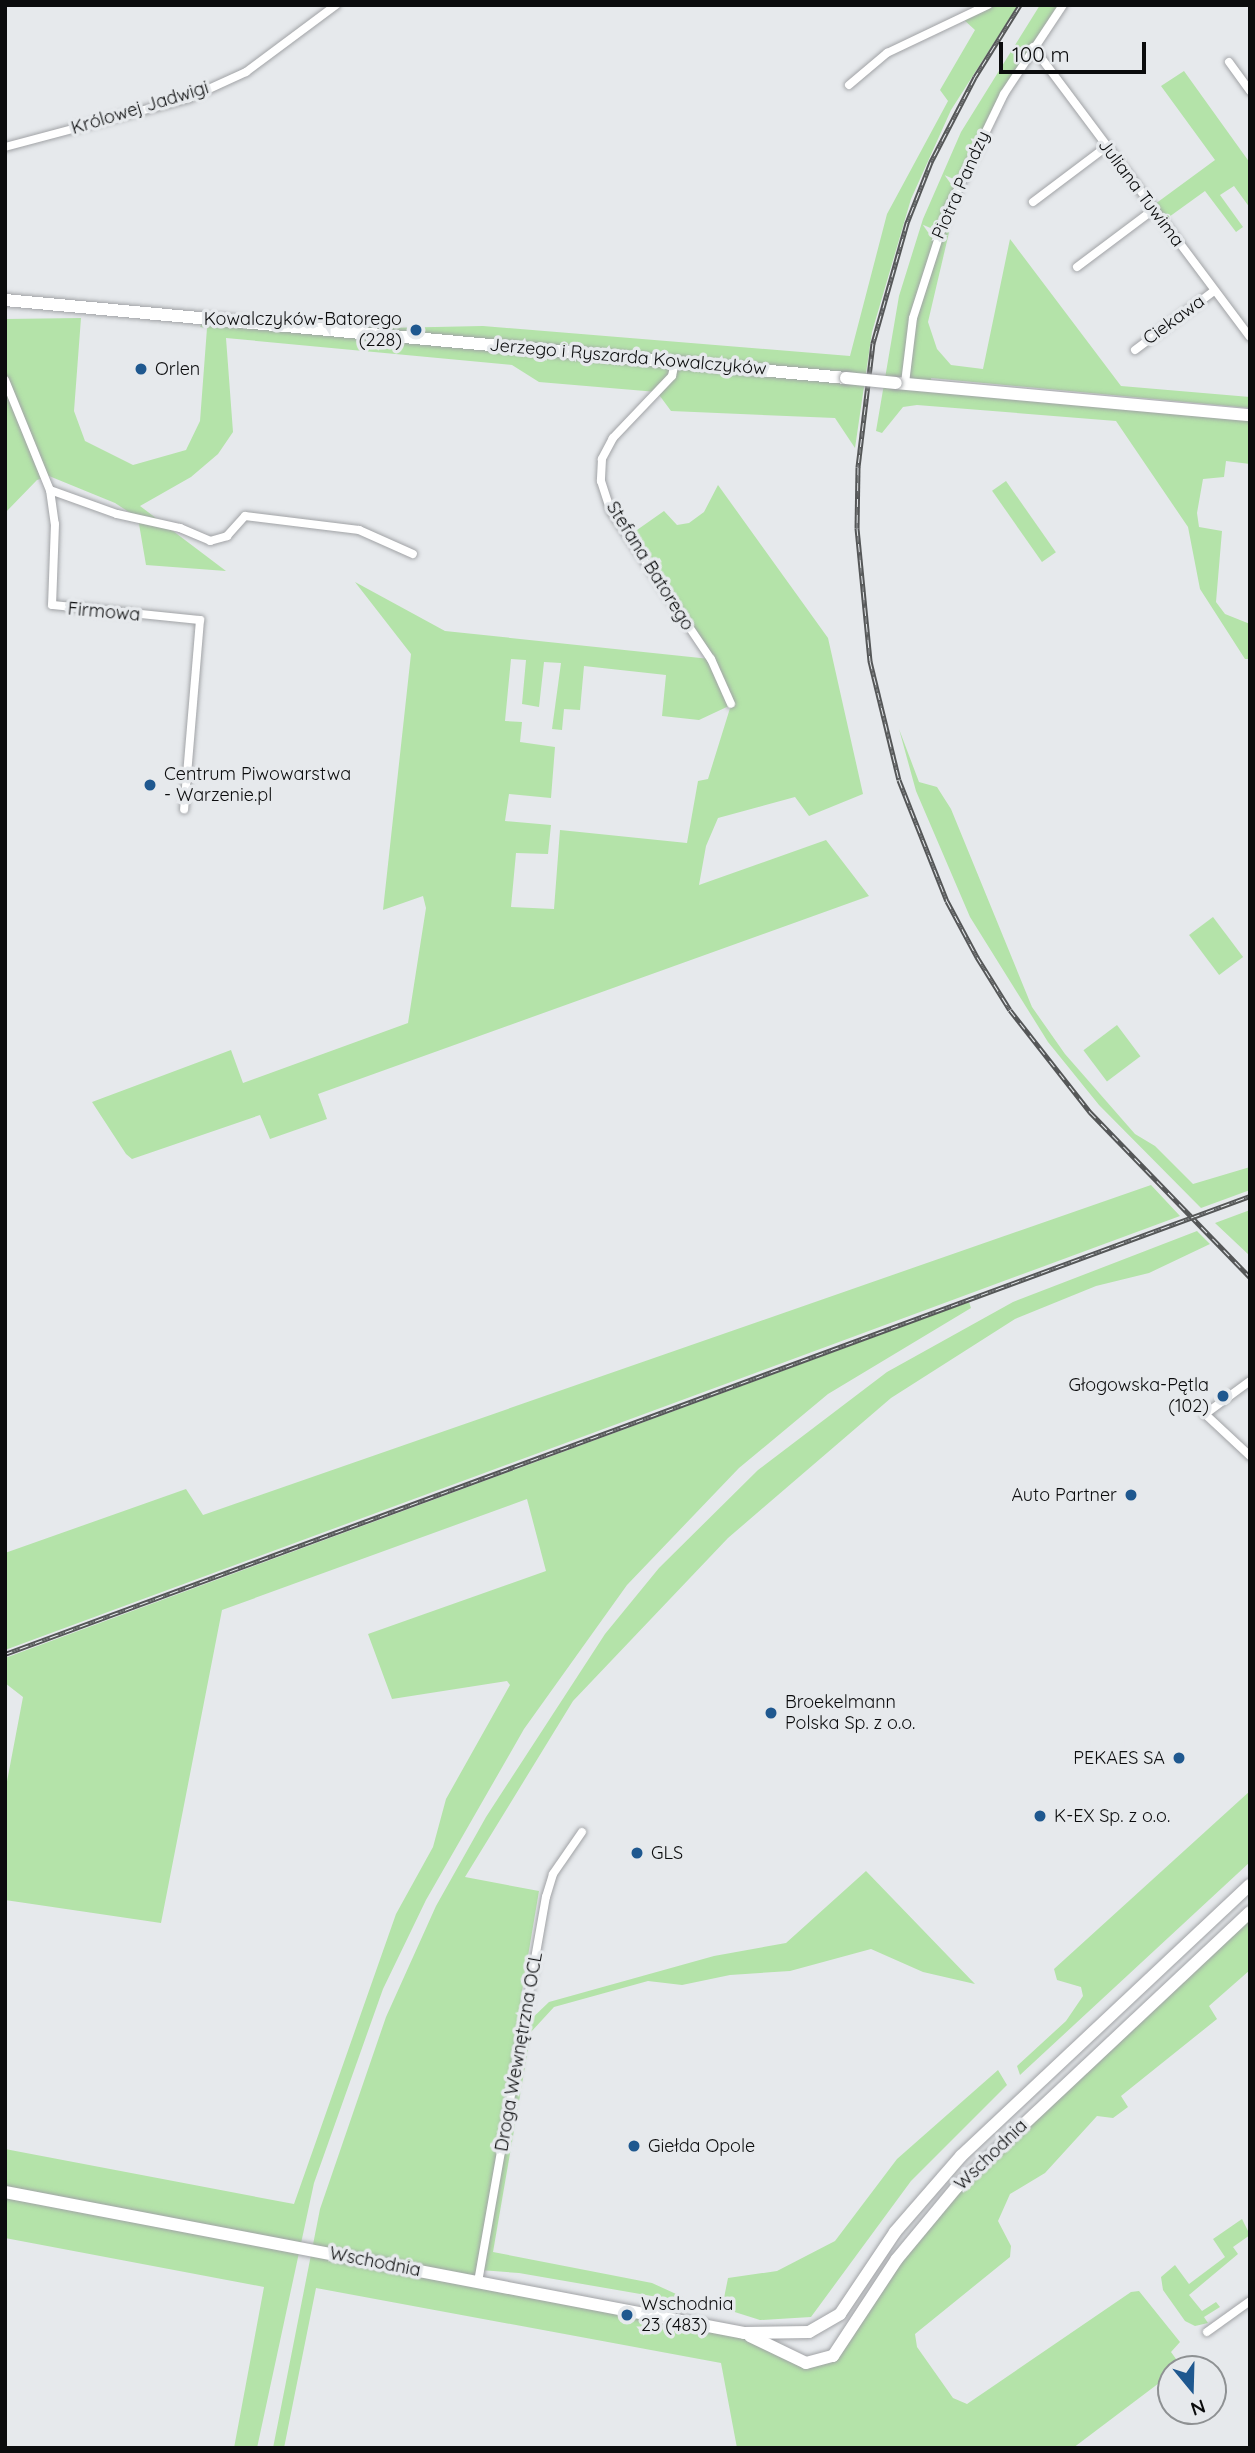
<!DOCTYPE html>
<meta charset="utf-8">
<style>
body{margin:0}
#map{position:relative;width:1255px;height:2453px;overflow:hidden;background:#e6e9ec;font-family:Quicksand,sans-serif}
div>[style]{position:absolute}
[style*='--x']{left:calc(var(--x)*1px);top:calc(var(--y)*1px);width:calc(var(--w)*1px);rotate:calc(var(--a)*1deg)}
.green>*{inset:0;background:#b4e3a9;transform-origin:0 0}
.roads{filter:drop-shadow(0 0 2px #a1a3a6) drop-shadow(0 0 2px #a1a3a6)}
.street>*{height:8px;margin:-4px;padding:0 4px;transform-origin:4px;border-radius:4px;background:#fff}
.secondary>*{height:12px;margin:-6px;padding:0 6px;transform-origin:6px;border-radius:6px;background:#fff}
.rail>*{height:5px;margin-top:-2.5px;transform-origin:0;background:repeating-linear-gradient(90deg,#e6e9ec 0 8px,#555758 0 16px);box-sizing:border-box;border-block:2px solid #555758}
.bridges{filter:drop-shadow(0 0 2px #a1a3a6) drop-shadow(0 0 2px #a1a3a6)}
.secondary-bridge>*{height:12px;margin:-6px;padding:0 6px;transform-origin:6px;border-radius:6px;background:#fff}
.dots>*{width:19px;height:19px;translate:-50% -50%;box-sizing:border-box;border:4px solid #e6e9ec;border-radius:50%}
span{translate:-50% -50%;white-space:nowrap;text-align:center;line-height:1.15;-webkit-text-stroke:7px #e6e9ec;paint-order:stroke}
.street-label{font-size:18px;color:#0b0c0d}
.poi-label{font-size:18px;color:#0b0c0d}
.right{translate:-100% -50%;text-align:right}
.left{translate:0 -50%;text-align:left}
.frame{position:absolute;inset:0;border:7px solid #0b0c0d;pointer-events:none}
.north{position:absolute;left:1157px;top:2355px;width:70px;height:70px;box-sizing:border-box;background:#e6e9ec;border:2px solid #8e9193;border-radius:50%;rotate:161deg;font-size:19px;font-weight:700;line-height:28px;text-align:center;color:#0b0c0d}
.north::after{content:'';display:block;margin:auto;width:24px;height:32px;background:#1f588f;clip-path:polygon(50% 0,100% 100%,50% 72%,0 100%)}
.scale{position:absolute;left:999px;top:42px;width:147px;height:32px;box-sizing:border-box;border:4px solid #0b0c0d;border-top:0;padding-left:9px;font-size:21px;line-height:24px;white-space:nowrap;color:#0b0c0d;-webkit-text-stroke:5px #e6e9ec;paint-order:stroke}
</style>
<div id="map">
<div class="green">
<i style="clip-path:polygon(988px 5px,1018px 5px,951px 110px,911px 199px,872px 332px,855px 448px,835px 418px,671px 411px,657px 392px,539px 382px,512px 365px,226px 338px,233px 432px,218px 454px,191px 477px,140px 506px,226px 571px,146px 565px,138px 518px,115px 503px,49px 476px,37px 480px,5px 513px,5px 319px,81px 318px,74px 411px,85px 441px,133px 465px,186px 450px,200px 421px,207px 328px,200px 327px,205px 318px,387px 328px,483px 326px,850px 356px,887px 214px,948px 101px,940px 90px,975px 30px,962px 18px)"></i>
<i style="clip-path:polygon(1040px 5px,1063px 5px,1033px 47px,962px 177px,928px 322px,937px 349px,951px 365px,983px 369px,1010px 239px,1121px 386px,1250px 397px,1250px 408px,931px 378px,932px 385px,1250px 415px,1250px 464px,1226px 461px,1224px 477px,1203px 479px,1197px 513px,1199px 527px,1222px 531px,1216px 602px,1225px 614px,1250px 624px,1250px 659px,1245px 659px,1200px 589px,1188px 527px,1116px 421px,917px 405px,903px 407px,882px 433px,876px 431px,899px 296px,923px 219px,961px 132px)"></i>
<i style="clip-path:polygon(1184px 71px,1250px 163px,1250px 208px,1234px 186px,1220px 195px,1243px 227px,1236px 232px,1205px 191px,1162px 222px,1151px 207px,1215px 160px,1161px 86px)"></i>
<i style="left:1006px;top:481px;width:87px;height:17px;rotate:55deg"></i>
<i style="clip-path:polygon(evenodd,718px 485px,828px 638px,863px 794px,809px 816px,795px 797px,718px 818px,706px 846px,699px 885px,826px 840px,869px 896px,318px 1094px,327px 1119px,270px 1139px,260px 1115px,132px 1159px,126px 1154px,92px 1102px,231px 1050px,243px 1083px,408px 1023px,426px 908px,423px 896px,383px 910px,411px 654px,355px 582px,445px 631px,710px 659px,627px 537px,664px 511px,677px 525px,689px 523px,704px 512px,718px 485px,511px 659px,526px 660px,522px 704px,539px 707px,544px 662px,561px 663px,552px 729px,562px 730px,564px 709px,580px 710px,584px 666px,666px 675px,662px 716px,699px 720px,731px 705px,708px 779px,698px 781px,687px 843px,560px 830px,554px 909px,511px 907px,516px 853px,548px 854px,551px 825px,505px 821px,509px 794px,551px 798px,555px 747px,520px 742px,522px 722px,505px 721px,511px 659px)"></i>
<i style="clip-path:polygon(899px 729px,919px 782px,937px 787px,951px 809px,1032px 1007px,1065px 1054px,1135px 1134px,1155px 1146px,1193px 1184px,1250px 1167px,1250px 1190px,1201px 1208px,1099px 1105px,1048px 1042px,970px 917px,916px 791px)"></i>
<i style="left:1213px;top:917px;width:50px;height:30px;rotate:53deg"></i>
<i style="left:1117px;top:1025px;width:39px;height:42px;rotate:53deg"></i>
<i style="clip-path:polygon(1151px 1185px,1180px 1216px,5px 1650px,5px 1553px,186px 1489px,203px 1515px)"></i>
<i style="clip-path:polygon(1250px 1210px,1248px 1230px,1250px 1256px,1215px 1223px)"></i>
<i style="clip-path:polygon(1197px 1231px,1210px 1244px,1149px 1273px,1096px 1286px,1015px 1319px,891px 1398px,728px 1538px,573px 1701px,465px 1877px,539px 1891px,514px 2039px,522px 2041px,526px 2024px,549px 2002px,714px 1956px,786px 1943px,866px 1871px,975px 1984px,923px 1972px,871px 1949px,790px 1971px,730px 1975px,682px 1985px,648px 1981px,554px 2007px,531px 2032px,493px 2252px,652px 2283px,698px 2304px,519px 2273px,480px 2270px,478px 2281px,744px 2333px,785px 2354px,828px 2359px,924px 2225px,1250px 1912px,1250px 1970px,1209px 2006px,1217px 2019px,1121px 2096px,1128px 2107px,1113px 2118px,1097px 2116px,1045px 2173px,1010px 2194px,998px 2221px,1011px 2246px,1010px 2257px,915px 2334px,917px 2347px,953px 2398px,967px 2404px,1131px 2292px,1139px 2291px,1180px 2342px,1171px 2352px,1181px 2366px,1171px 2369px,1171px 2374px,1073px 2448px,737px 2448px,721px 2363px,316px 2288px,284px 2448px,273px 2448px,320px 2209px,386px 2017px,436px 1906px,486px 1817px,605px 1634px,659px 1568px,758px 1470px,887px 1372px,1013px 1302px)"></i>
<i style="clip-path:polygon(969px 1302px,971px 1308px,828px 1394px,739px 1468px,627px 1585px,524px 1729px,426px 1900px,383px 1989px,314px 2183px,257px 2448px,234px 2448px,264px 2287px,5px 2238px,5px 2149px,294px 2204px,396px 1914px,433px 1847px,446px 1799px,510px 1685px,507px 1681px,392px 1699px,368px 1634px,546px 1571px,527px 1499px,222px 1610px,161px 1923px,5px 1900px,5px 1792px,23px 1697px,5px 1683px,5px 1658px)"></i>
<i style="clip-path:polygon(1250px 1791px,1250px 1862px,1020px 2075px,1017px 2066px,1066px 2021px,1083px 1996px,1081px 1987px,1057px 1980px,1054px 1969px)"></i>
<i style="clip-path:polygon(998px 2070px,1007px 2085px,911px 2181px,811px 2317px,760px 2320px,722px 2308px,728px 2278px,777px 2271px,835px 2241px,897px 2159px)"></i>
<i style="clip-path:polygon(1242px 2219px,1250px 2235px,1233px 2247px,1238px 2254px,1189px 2295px,1202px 2311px,1216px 2302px,1220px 2307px,1204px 2317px,1208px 2323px,1195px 2326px,1185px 2321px,1163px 2290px,1161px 2277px,1175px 2265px,1189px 2284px,1225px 2257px,1213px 2239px)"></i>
</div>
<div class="roads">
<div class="street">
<i style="--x:1033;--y:47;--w:362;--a:53.2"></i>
<i style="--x:1229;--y:62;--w:36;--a:54"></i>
<i style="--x:849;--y:85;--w:50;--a:-40.1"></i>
<i style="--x:887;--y:53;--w:112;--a:-25.4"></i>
<i style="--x:5;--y:147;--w:190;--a:-14.9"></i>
<i style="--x:189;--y:98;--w:63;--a:-24.5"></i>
<i style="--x:246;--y:72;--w:112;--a:-36.7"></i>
<i style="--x:1033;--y:202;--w:91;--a:-37"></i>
<i style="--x:1077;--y:267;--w:95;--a:-36.9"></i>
<i style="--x:1135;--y:350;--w:99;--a:-36.8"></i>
<i style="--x:675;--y:362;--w:14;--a:102"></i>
<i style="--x:672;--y:376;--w:86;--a:133.6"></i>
<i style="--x:613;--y:438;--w:24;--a:118"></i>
<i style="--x:602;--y:459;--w:22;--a:93"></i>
<i style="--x:601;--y:481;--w:32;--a:72"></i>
<i style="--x:611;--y:511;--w:179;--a:56"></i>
<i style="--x:711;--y:659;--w:49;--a:66"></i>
<i style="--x:5;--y:380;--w:119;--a:67.8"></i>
<i style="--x:50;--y:490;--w:34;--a:82"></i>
<i style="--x:55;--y:524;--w:81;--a:92.1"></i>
<i style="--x:52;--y:605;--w:149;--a:5.8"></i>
<i style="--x:200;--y:620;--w:190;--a:94.8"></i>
<i style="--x:905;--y:383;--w:65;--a:-83"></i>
<i style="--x:913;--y:318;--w:111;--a:-72.2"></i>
<i style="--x:947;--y:212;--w:131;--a:-64.2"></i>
<i style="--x:1004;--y:94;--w:107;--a:-56.5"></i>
<i style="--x:50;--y:490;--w:71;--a:19.7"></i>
<i style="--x:117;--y:514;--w:65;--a:12.5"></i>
<i style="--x:180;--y:528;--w:33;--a:23"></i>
<i style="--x:210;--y:541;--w:18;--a:-16"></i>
<i style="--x:227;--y:536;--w:27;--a:-48"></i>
<i style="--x:245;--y:516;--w:115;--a:7"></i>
<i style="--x:359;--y:530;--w:59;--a:24"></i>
<i style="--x:1250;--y:1381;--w:56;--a:143.7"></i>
<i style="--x:1205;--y:1414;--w:62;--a:43"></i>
<i style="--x:478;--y:2282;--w:391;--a:-80"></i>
<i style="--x:546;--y:1897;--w:24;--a:-73"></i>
<i style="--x:553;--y:1874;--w:51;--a:-55.4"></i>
<i style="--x:1207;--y:2332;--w:53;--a:-35.8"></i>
</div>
<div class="secondary">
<i style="--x:5;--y:300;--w:845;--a:5.3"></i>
<i style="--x:896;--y:383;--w:355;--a:5.2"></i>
<i style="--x:5;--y:2192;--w:752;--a:10.8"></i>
<i style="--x:744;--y:2333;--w:65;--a:-0.9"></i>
<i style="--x:809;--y:2332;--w:36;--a:-30"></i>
<i style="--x:840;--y:2314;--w:99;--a:-56.1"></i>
<i style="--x:895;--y:2232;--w:101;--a:-49"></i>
<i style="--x:961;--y:2156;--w:396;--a:-43.2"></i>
<i style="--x:750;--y:2336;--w:62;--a:25.7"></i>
<i style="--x:806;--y:2363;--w:28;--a:-15"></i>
<i style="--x:833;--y:2356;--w:116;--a:-56.6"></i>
<i style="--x:897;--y:2259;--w:92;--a:-50.3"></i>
<i style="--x:956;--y:2188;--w:403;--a:-43.2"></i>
</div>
</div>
<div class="rail">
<i style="--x:1020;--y:5;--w:85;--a:122"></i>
<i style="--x:975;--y:77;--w:96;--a:117.4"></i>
<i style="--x:931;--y:162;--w:66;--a:111.5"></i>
<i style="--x:907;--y:223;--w:125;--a:105.8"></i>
<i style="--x:873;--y:343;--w:125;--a:96.9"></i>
<i style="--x:858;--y:467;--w:61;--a:90.9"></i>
<i style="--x:857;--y:528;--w:134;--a:84.4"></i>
<i style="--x:870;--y:661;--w:122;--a:76.3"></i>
<i style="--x:899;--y:780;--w:130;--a:68.4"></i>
<i style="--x:947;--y:901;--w:64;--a:61.8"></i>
<i style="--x:977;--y:957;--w:62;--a:58.1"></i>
<i style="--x:1010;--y:1010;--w:130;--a:51.9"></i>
<i style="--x:1090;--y:1112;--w:230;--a:45.9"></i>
<i style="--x:5;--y:1654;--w:1327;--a:-20.2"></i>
</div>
<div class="bridges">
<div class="secondary-bridge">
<i style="--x:846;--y:378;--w:50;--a:5.7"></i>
</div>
</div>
<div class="dots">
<i style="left:416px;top:330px;background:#1f588f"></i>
<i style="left:141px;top:369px;background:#1f588f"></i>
<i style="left:150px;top:785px;background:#1f588f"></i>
<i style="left:1223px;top:1396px;background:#1f588f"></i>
<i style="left:1131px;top:1495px;background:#1f588f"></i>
<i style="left:771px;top:1713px;background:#1f588f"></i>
<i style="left:1179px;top:1758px;background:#1f588f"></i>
<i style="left:1040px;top:1816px;background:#1f588f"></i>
<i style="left:637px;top:1853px;background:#1f588f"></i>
<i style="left:634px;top:2146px;background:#1f588f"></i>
<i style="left:627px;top:2315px;background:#1f588f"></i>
</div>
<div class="street-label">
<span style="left:140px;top:108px;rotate:-17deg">Królowej Jadwigi</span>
<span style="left:961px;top:185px;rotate:-66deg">Piotra Pandzy</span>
<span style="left:1141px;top:193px;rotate:53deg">Juliana Tuwima</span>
<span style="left:1174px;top:320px;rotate:-36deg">Ciekawa</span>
<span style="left:628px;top:357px;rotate:5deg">Jerzego i Ryszarda Kowalczyków</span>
<span style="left:650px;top:566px;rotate:58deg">Stefana Batorego</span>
<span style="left:104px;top:612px;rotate:5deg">Firmowa</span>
<span style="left:519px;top:2052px;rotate:-80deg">Droga Wewnętrzna OCL</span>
<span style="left:991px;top:2155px;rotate:-44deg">Wschodnia</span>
<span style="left:375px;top:2262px;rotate:11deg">Wschodnia</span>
</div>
<div class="poi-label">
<span class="right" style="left:402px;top:330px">Kowalczyków-Batorego<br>(228)</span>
<span class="left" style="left:155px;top:369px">Orlen</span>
<span class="left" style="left:164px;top:785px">Centrum Piwowarstwa<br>- Warzenie.pl</span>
<span class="right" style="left:1209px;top:1396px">Głogowska-Pętla<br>(102)</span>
<span class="right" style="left:1117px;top:1495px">Auto Partner</span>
<span class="left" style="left:785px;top:1713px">Broekelmann<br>Polska Sp. z o.o.</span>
<span class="right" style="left:1165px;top:1758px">PEKAES SA</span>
<span class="left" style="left:1054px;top:1816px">K-EX Sp. z o.o.</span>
<span class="left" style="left:651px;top:1853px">GLS</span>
<span class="left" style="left:648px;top:2146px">Giełda Opole</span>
<span class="left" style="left:641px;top:2315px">Wschodnia<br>23 (483)</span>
</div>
<div class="frame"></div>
<div class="north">N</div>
<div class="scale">100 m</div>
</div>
